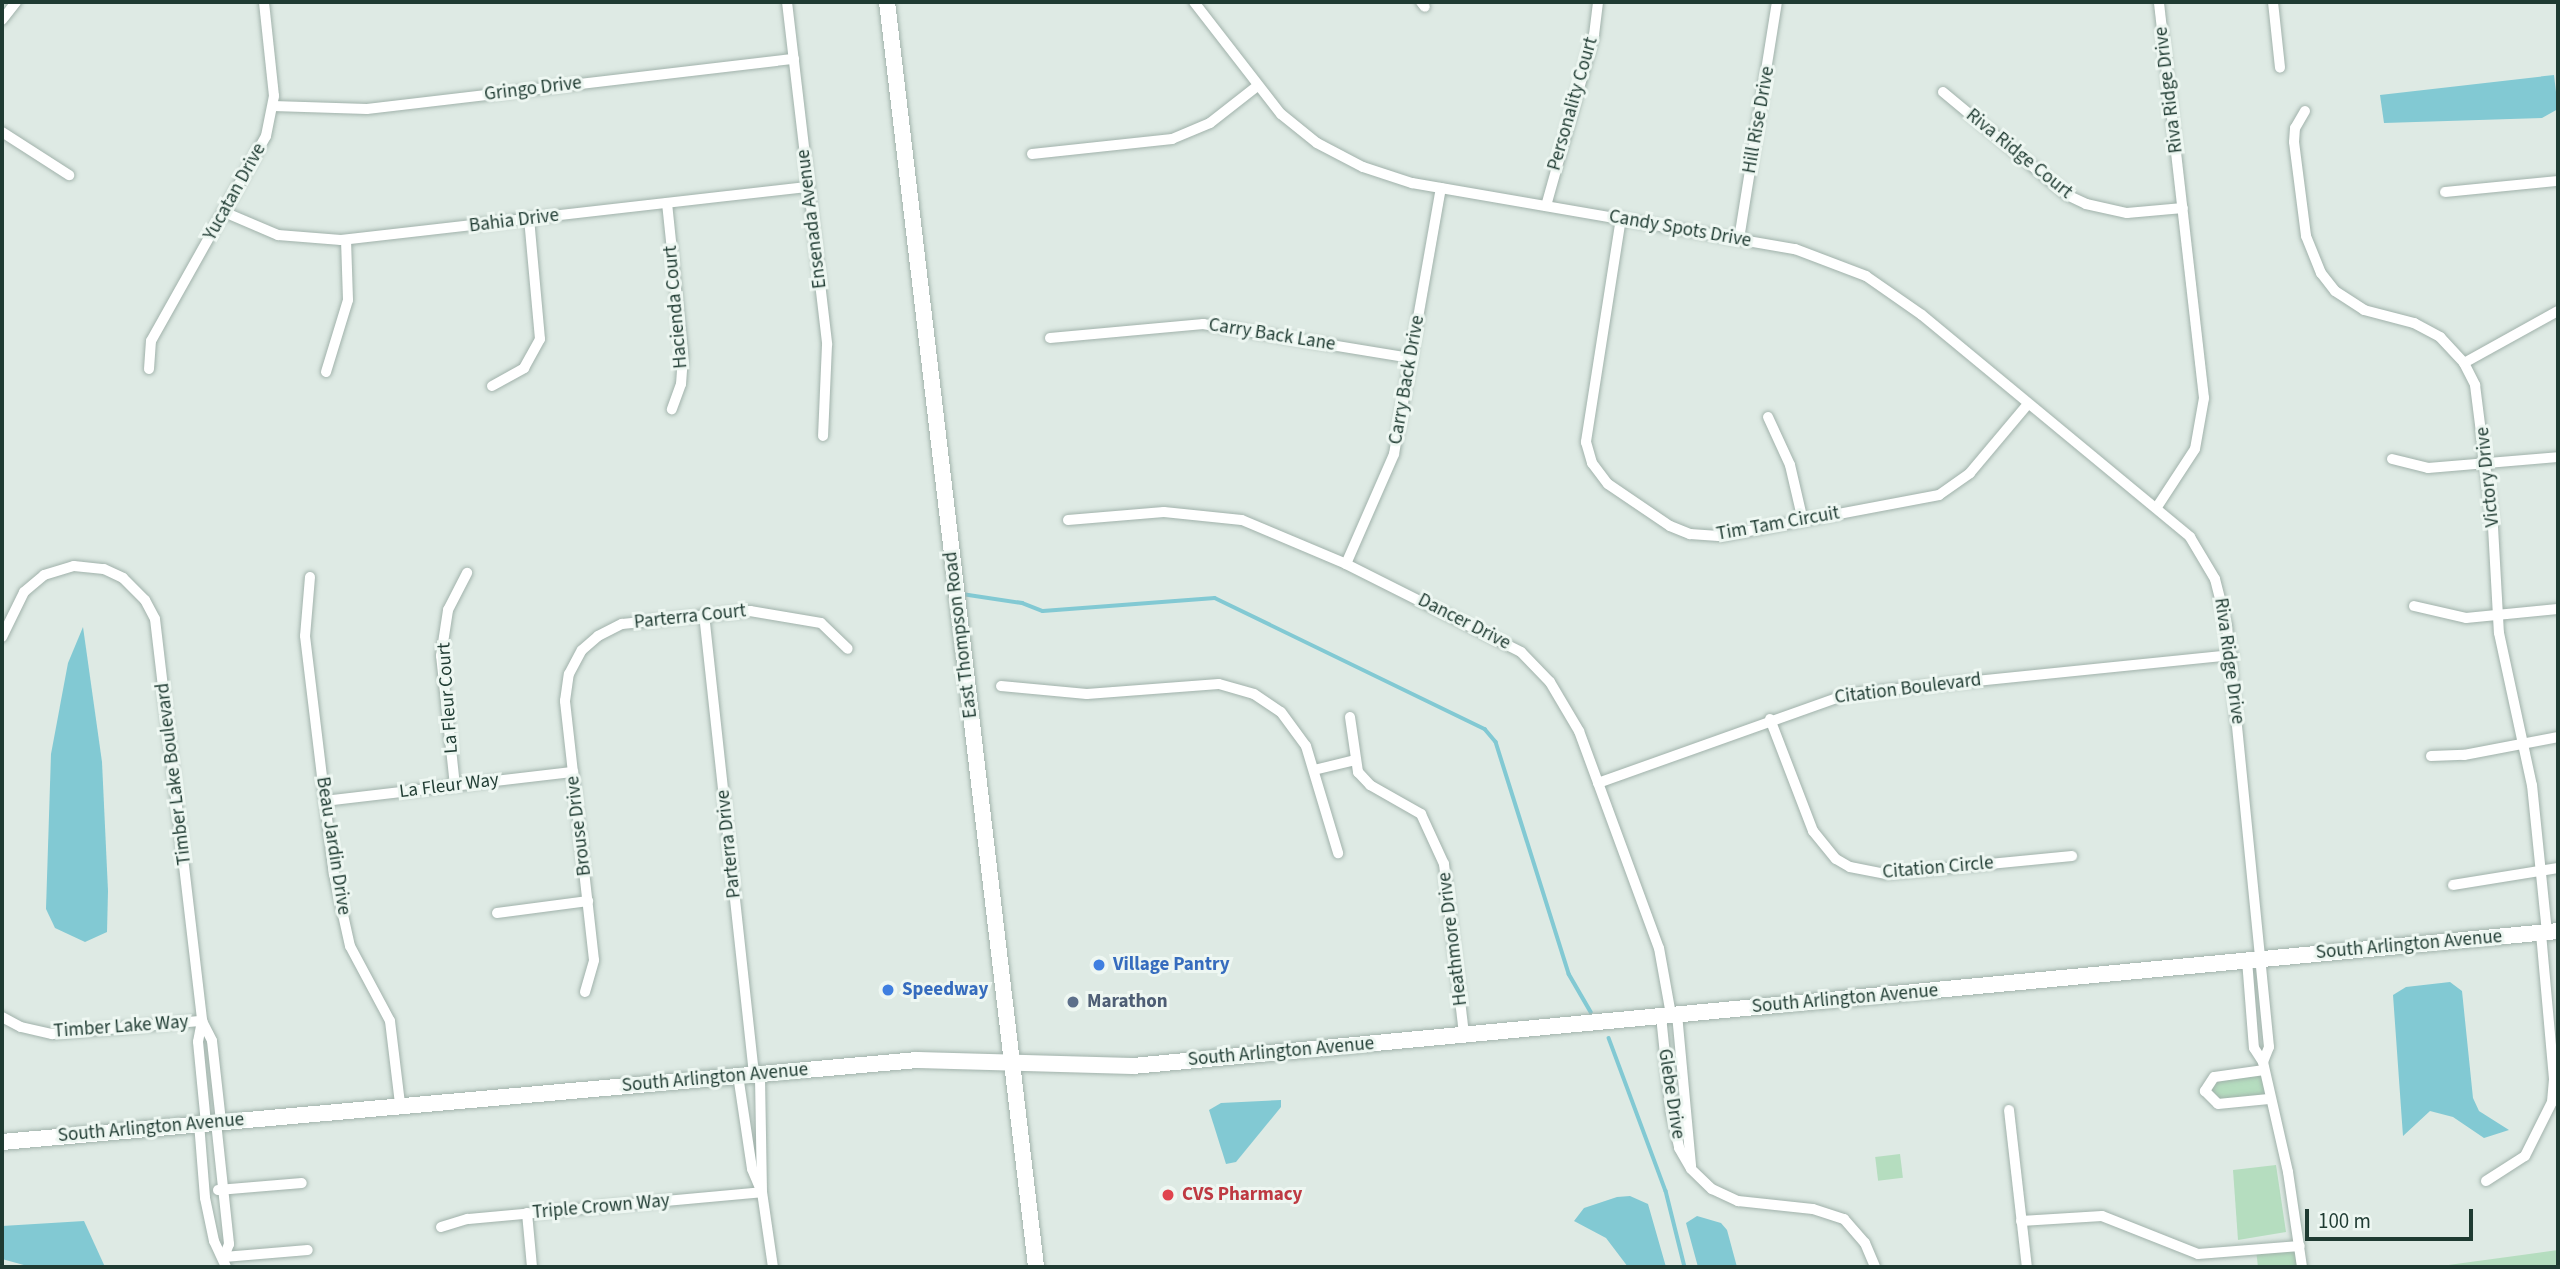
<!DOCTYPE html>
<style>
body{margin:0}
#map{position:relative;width:2560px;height:1269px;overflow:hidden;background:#deeae4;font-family:"Source Sans 3",sans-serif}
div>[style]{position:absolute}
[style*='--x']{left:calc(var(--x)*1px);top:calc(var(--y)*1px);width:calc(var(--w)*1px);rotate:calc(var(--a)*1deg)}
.green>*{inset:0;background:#b5ddbf;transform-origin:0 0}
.water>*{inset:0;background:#82c9d3}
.stream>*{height:3.5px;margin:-1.75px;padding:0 1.75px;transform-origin:1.75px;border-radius:1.75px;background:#82c9d3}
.roads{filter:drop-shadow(0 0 2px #a1b2ab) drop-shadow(0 0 2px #a1b2ab)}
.street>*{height:10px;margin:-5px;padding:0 5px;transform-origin:5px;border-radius:5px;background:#fff}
.secondary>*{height:16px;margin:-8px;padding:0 8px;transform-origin:8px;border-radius:8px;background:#fff}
.dots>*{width:19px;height:19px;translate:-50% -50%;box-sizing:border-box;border:4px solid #eef7f2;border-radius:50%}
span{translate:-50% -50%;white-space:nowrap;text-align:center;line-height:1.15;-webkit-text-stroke:6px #eef7f2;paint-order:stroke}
.street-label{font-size:19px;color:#1f3b32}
.shop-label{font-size:19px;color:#366cbe;font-weight:700}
.left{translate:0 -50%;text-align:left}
.service-label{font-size:19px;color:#4e5e75;font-weight:700}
.health-label{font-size:19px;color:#be3a42;font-weight:700}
.frame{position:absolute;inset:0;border:4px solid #1f3b32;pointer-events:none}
.scale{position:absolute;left:2305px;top:1209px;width:168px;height:32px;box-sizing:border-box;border:4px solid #1f3b32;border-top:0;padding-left:9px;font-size:21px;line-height:24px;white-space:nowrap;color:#1f3b32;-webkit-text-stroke:5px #eef7f2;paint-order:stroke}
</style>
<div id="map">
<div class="green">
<i style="clip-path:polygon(2264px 1070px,2268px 1095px,2223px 1104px,2206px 1085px)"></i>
<i style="left:1900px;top:1154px;width:24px;height:25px;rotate:83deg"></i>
<i style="clip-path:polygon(2276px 1165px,2286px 1232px,2238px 1240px,2233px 1170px)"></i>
<i style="clip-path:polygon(2300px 1246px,2302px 1267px,2258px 1267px,2256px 1250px)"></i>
<i style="clip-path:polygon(2558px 1250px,2558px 1267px,2428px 1267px,2441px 1266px)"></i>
</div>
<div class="water">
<i style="clip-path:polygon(2554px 75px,2558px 109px,2542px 118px,2384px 123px,2380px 95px)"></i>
<i style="clip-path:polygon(83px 627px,102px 762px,108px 891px,107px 932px,85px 942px,55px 928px,46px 909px,51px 754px,68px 663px)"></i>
<i style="clip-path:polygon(2450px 982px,2462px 991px,2473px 1098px,2479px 1111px,2509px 1130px,2484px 1138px,2453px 1117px,2430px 1111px,2403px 1136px,2393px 995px,2406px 987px)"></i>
<i style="clip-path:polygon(1281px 1100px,1281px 1107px,1236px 1162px,1226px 1164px,1209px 1110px,1221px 1103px)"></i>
<i style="clip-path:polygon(1617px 1197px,1630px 1196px,1648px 1204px,1666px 1267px,1628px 1267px,1606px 1238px,1574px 1221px,1584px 1208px)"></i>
<i style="clip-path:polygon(1697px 1216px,1721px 1223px,1727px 1230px,1737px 1267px,1698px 1267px,1686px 1223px)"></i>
<i style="clip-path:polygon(84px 1221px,105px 1267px,31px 1267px,2px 1259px,2px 1226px)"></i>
</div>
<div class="stream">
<i style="--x:962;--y:594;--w:61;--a:8.5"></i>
<i style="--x:1022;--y:603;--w:22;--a:21"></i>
<i style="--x:1043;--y:611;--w:172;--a:-4.3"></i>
<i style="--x:1215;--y:598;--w:300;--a:25.9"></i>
<i style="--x:1485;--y:729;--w:17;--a:50"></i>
<i style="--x:1496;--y:742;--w:243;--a:72.5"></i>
<i style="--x:1569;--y:974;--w:44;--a:59.9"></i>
<i style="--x:1609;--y:1038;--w:163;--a:69.6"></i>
<i style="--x:1666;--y:1191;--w:78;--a:76"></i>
</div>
<div class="roads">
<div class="street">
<i style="--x:787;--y:2;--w:345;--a:83.3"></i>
<i style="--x:827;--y:345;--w:91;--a:92.5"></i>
<i style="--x:1194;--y:2;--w:142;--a:52.2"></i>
<i style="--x:1281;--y:114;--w:46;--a:38.9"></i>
<i style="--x:1317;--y:143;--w:52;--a:27.6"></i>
<i style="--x:1363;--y:167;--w:52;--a:18.1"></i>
<i style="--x:1412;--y:183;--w:389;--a:9.8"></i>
<i style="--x:1795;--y:249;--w:76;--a:20.8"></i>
<i style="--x:1866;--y:276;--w:68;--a:34.9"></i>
<i style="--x:1922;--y:315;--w:348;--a:39.6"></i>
<i style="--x:2190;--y:537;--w:49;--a:59.2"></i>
<i style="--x:2215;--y:579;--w:49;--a:75.7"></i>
<i style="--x:2227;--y:626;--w:423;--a:84.3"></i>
<i style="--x:2269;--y:1047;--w:16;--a:112"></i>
<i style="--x:1421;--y:2;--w:6;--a:51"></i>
<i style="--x:2273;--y:2;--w:66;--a:83.9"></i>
<i style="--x:2;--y:20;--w:23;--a:-52"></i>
<i style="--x:1943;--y:92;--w:161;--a:39.7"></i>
<i style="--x:2067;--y:195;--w:21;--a:25"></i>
<i style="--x:2086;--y:204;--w:42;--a:12.4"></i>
<i style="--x:2127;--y:213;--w:56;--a:-5.1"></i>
<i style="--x:273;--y:106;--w:94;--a:1.8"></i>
<i style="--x:367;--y:109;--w:430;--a:-6.7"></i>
<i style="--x:2305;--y:111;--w:20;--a:120"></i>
<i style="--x:2295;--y:128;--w:14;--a:94"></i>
<i style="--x:2294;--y:142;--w:95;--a:82.7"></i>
<i style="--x:2306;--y:236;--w:40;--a:68"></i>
<i style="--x:2321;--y:273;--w:23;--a:52"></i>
<i style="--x:2335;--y:291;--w:35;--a:33"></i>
<i style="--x:2364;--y:310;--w:52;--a:14.6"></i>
<i style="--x:2414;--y:323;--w:30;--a:28"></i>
<i style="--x:2440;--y:337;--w:35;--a:47"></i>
<i style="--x:2464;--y:363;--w:25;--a:63"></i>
<i style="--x:2475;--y:385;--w:143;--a:82.8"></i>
<i style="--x:2493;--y:527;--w:106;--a:86.8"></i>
<i style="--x:2499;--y:633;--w:156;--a:77.8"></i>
<i style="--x:2532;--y:785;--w:148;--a:84.2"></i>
<i style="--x:2;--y:132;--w:80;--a:32.7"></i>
<i style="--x:1032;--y:154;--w:141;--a:-6.1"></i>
<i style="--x:1172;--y:139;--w:41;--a:-22.8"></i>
<i style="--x:1210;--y:123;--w:58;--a:-38"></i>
<i style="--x:2445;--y:192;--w:114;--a:-5.6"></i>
<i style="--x:667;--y:203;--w:154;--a:84"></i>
<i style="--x:683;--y:356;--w:28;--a:94"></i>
<i style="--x:681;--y:384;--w:27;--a:110"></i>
<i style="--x:1546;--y:206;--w:178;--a:-74.3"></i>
<i style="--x:1594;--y:35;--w:33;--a:-83"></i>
<i style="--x:224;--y:212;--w:59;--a:23.1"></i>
<i style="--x:278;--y:235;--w:63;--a:4.5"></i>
<i style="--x:341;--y:240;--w:471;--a:-6.5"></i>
<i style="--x:1621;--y:218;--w:227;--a:98.9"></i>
<i style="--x:1586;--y:442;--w:22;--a:74"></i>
<i style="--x:1592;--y:463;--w:26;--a:53"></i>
<i style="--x:1608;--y:484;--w:75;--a:34.1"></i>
<i style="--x:1670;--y:526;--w:22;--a:22"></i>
<i style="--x:1690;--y:534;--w:32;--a:4"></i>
<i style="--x:1722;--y:536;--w:221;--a:-10.7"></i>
<i style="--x:1939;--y:495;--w:38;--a:-35"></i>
<i style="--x:1970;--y:473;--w:90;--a:-50"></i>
<i style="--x:1739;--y:239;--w:240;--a:-80.9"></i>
<i style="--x:1050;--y:338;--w:154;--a:-5.2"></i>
<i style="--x:1203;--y:324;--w:211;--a:9.3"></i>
<i style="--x:2464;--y:363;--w:107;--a:-29"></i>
<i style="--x:149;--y:369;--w:28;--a:-86"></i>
<i style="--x:151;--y:341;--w:235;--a:-60.7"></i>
<i style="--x:266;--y:136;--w:41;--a:-78.7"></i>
<i style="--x:274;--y:96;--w:95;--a:-96.1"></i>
<i style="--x:326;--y:372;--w:75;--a:-73"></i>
<i style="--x:348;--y:300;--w:60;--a:-91.9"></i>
<i style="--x:492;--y:386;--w:37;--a:-29"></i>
<i style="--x:524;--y:368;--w:33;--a:-61"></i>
<i style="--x:540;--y:339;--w:121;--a:-95.2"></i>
<i style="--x:1768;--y:417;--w:53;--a:65.4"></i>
<i style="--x:1790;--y:465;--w:57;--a:76.9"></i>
<i style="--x:2392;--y:459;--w:37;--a:14"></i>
<i style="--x:2428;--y:468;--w:130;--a:-4.8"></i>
<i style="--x:2157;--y:507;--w:69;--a:-56.8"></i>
<i style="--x:2195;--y:449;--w:52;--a:-80"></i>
<i style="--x:2204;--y:398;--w:399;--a:-96.5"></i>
<i style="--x:1068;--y:520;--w:96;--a:-4.8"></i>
<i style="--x:1164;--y:512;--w:78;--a:5.9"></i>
<i style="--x:1242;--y:520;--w:113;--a:22.9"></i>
<i style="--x:1346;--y:564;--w:196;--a:26.7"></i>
<i style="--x:1521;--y:652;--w:42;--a:46"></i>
<i style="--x:1550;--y:682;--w:57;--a:59.4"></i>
<i style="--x:1579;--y:731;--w:231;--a:69.8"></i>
<i style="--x:1659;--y:948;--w:68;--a:79.8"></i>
<i style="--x:1346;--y:564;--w:120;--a:-66.4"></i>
<i style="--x:1394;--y:454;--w:270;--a:-80"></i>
<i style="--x:310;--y:577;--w:59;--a:94.8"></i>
<i style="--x:305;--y:636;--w:240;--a:83.1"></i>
<i style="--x:334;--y:874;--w:74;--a:77.5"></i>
<i style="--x:350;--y:946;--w:85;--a:61.9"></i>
<i style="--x:390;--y:1021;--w:84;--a:83.1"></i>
<i style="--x:2414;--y:606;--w:53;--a:13"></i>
<i style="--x:2466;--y:618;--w:92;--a:-5.6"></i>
<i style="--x:704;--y:614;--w:462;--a:83.8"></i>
<i style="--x:2;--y:637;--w:50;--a:-63.9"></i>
<i style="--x:24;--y:592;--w:26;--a:-40"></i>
<i style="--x:44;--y:575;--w:31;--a:-17"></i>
<i style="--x:74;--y:566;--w:30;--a:6"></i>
<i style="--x:104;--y:569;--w:21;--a:25"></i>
<i style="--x:123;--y:578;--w:31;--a:45"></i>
<i style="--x:145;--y:600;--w:21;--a:62"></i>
<i style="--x:155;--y:619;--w:405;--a:83.3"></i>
<i style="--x:202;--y:1021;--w:21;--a:101"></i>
<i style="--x:198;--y:1042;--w:81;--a:84.4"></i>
<i style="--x:1001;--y:686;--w:86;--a:5.3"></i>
<i style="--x:1087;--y:694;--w:132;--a:-4.3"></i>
<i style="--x:1219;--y:684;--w:36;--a:16"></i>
<i style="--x:1254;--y:694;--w:32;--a:34"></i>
<i style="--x:1281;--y:712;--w:42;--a:53.7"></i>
<i style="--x:1306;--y:746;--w:112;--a:73.3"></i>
<i style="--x:1350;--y:717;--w:56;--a:81.7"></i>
<i style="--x:1358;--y:772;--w:18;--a:47"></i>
<i style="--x:1370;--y:785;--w:59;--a:29.6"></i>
<i style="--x:1421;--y:814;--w:55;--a:65.3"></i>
<i style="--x:1444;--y:864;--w:172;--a:83.3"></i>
<i style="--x:1770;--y:719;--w:120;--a:69"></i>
<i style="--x:1813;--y:831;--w:36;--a:51"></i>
<i style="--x:1836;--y:859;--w:16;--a:30"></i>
<i style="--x:1850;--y:867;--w:37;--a:11"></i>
<i style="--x:1886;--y:874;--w:187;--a:-5.5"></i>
<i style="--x:2431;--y:756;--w:33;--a:-2"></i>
<i style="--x:2464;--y:755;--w:96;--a:-10.8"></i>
<i style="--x:1314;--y:770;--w:42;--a:-13.7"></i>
<i style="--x:1598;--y:783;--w:265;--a:-19.6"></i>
<i style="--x:1848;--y:694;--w:386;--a:-5.8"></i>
<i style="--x:455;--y:786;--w:131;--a:-96.1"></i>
<i style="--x:441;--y:656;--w:47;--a:-81.3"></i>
<i style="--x:448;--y:610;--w:42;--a:-62.8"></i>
<i style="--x:325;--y:801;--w:250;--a:-6.7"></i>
<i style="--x:2453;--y:885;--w:106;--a:-9.2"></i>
<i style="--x:497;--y:913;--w:92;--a:-7.5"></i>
<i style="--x:2247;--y:960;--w:88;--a:85.5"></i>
<i style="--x:2254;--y:1048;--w:17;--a:57"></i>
<i style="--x:2263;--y:1062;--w:113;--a:77.2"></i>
<i style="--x:2288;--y:1172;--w:96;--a:81.6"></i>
<i style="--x:585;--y:992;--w:33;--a:-74"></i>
<i style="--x:594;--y:960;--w:261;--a:-96.4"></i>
<i style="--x:565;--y:701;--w:27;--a:-82"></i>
<i style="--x:569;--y:674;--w:27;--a:-62"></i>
<i style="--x:582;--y:650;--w:21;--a:-41"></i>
<i style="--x:598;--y:636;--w:27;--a:-27"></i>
<i style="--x:622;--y:624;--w:129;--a:-5.8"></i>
<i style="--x:750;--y:611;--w:72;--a:9.6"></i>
<i style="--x:821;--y:623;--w:37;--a:44"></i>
<i style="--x:1677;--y:1014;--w:153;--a:84.7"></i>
<i style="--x:1661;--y:1016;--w:97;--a:84.1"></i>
<i style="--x:1671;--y:1112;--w:37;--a:77"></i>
<i style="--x:1679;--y:1148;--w:24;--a:60"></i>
<i style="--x:1691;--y:1169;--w:29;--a:44"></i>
<i style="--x:1712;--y:1189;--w:29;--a:25"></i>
<i style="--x:1738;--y:1201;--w:75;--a:6.1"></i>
<i style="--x:1813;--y:1209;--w:33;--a:18"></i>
<i style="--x:1844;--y:1219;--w:32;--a:49"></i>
<i style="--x:1865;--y:1243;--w:26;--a:67"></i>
<i style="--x:2;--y:1017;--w:21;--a:28"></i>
<i style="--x:21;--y:1027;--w:32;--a:13"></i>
<i style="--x:52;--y:1034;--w:151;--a:-5"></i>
<i style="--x:202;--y:1021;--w:22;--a:63"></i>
<i style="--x:212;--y:1041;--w:81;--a:83.6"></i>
<i style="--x:2264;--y:1070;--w:50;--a:172"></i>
<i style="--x:2214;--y:1077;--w:17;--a:123"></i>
<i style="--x:2205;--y:1091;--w:18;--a:45"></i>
<i style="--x:2218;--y:1104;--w:51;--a:-5.6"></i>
<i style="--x:738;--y:1075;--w:95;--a:81.5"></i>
<i style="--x:752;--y:1169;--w:25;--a:67"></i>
<i style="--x:762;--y:1192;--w:119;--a:-91"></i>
<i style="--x:2009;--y:1110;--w:158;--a:83.5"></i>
<i style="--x:216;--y:1122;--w:123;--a:83.9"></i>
<i style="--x:229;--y:1244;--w:14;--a:111"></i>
<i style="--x:199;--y:1123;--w:75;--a:85.4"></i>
<i style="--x:205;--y:1198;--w:44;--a:78.2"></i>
<i style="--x:214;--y:1241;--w:29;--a:65"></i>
<i style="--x:2486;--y:1181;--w:46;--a:-32.7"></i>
<i style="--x:2525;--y:1156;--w:60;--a:-63.4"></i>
<i style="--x:2552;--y:1102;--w:23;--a:-85"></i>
<i style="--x:2554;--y:1079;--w:147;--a:-95.1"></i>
<i style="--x:218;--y:1190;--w:84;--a:-4.8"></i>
<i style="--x:527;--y:1213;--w:54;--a:84.7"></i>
<i style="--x:2021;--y:1221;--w:81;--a:-3.5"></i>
<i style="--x:2102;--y:1216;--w:103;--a:21.6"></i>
<i style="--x:2198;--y:1254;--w:102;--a:-4.5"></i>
<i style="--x:441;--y:1227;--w:28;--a:-17"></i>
<i style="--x:468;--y:1219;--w:295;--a:-5.2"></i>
<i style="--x:762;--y:1192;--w:76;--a:81.7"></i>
<i style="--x:224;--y:1257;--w:84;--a:-4.8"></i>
</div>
<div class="secondary">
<i style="--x:887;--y:2;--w:1274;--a:83.28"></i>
<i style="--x:2;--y:1142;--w:919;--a:-5.12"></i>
<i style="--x:917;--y:1060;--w:216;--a:1.6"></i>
<i style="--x:1133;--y:1066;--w:1431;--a:-5.41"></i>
</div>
</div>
<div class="dots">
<i style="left:1099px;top:965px;background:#3f7fe0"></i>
<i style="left:888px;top:990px;background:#3f7fe0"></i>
<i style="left:1073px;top:1002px;background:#5c6f8a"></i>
<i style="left:1168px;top:1195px;background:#e0444e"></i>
</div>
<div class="street-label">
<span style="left:533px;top:89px;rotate:-7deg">Gringo Drive</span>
<span style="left:2169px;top:90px;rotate:-97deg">Riva Ridge Drive</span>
<span style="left:1573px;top:104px;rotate:-74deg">Personality Court</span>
<span style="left:1759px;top:120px;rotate:-80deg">Hill Rise Drive</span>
<span style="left:2019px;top:154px;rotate:39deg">Riva Ridge Court</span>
<span style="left:235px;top:192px;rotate:-61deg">Yucatan Drive</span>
<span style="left:812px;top:219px;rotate:-97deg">Ensenada Avenue</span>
<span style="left:514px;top:221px;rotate:-7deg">Bahia Drive</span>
<span style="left:1680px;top:229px;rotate:10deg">Candy Spots Drive</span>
<span style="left:676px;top:307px;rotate:-95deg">Hacienda Court</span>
<span style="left:1272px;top:335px;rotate:9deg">Carry Back Lane</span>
<span style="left:1407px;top:380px;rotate:-80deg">Carry Back Drive</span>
<span style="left:2488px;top:477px;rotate:-96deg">Victory Drive</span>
<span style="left:1778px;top:524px;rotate:-10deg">Tim Tam Circuit</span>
<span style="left:690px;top:617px;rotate:-6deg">Parterra Court</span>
<span style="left:1464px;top:622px;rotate:27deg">Dancer Drive</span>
<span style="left:961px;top:635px;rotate:-97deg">East Thompson Road</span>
<span style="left:2229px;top:661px;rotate:82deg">Riva Ridge Drive</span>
<span style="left:1908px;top:689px;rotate:-7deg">Citation Boulevard</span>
<span style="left:448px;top:698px;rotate:-94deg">La Fleur Court</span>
<span style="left:174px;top:774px;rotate:-97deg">Timber Lake Boulevard</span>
<span style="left:449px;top:786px;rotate:-7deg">La Fleur Way</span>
<span style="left:579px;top:826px;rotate:-97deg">Brouse Drive</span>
<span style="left:729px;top:844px;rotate:-96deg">Parterra Drive</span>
<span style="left:333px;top:846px;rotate:81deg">Beau Jardin Drive</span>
<span style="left:1938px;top:868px;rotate:-5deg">Citation Circle</span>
<span style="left:1453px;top:939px;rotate:-97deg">Heathmore Drive</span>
<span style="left:2409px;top:945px;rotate:-5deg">South Arlington Avenue</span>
<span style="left:1845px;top:999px;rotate:-5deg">South Arlington Avenue</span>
<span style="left:121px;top:1027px;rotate:-4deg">Timber Lake Way</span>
<span style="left:1281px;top:1052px;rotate:-5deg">South Arlington Avenue</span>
<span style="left:715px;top:1078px;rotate:-5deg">South Arlington Avenue</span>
<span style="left:1671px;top:1094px;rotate:81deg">Glebe Drive</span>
<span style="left:151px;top:1128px;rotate:-5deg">South Arlington Avenue</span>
<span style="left:601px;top:1207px;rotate:-5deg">Triple Crown Way</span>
</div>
<div class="shop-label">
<span class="left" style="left:1113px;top:965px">Village Pantry</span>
<span class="left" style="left:902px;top:990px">Speedway</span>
</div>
<div class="service-label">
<span class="left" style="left:1087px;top:1002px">Marathon</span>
</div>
<div class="health-label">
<span class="left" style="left:1182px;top:1195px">CVS Pharmacy</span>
</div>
<div class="frame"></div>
<div class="scale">100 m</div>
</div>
